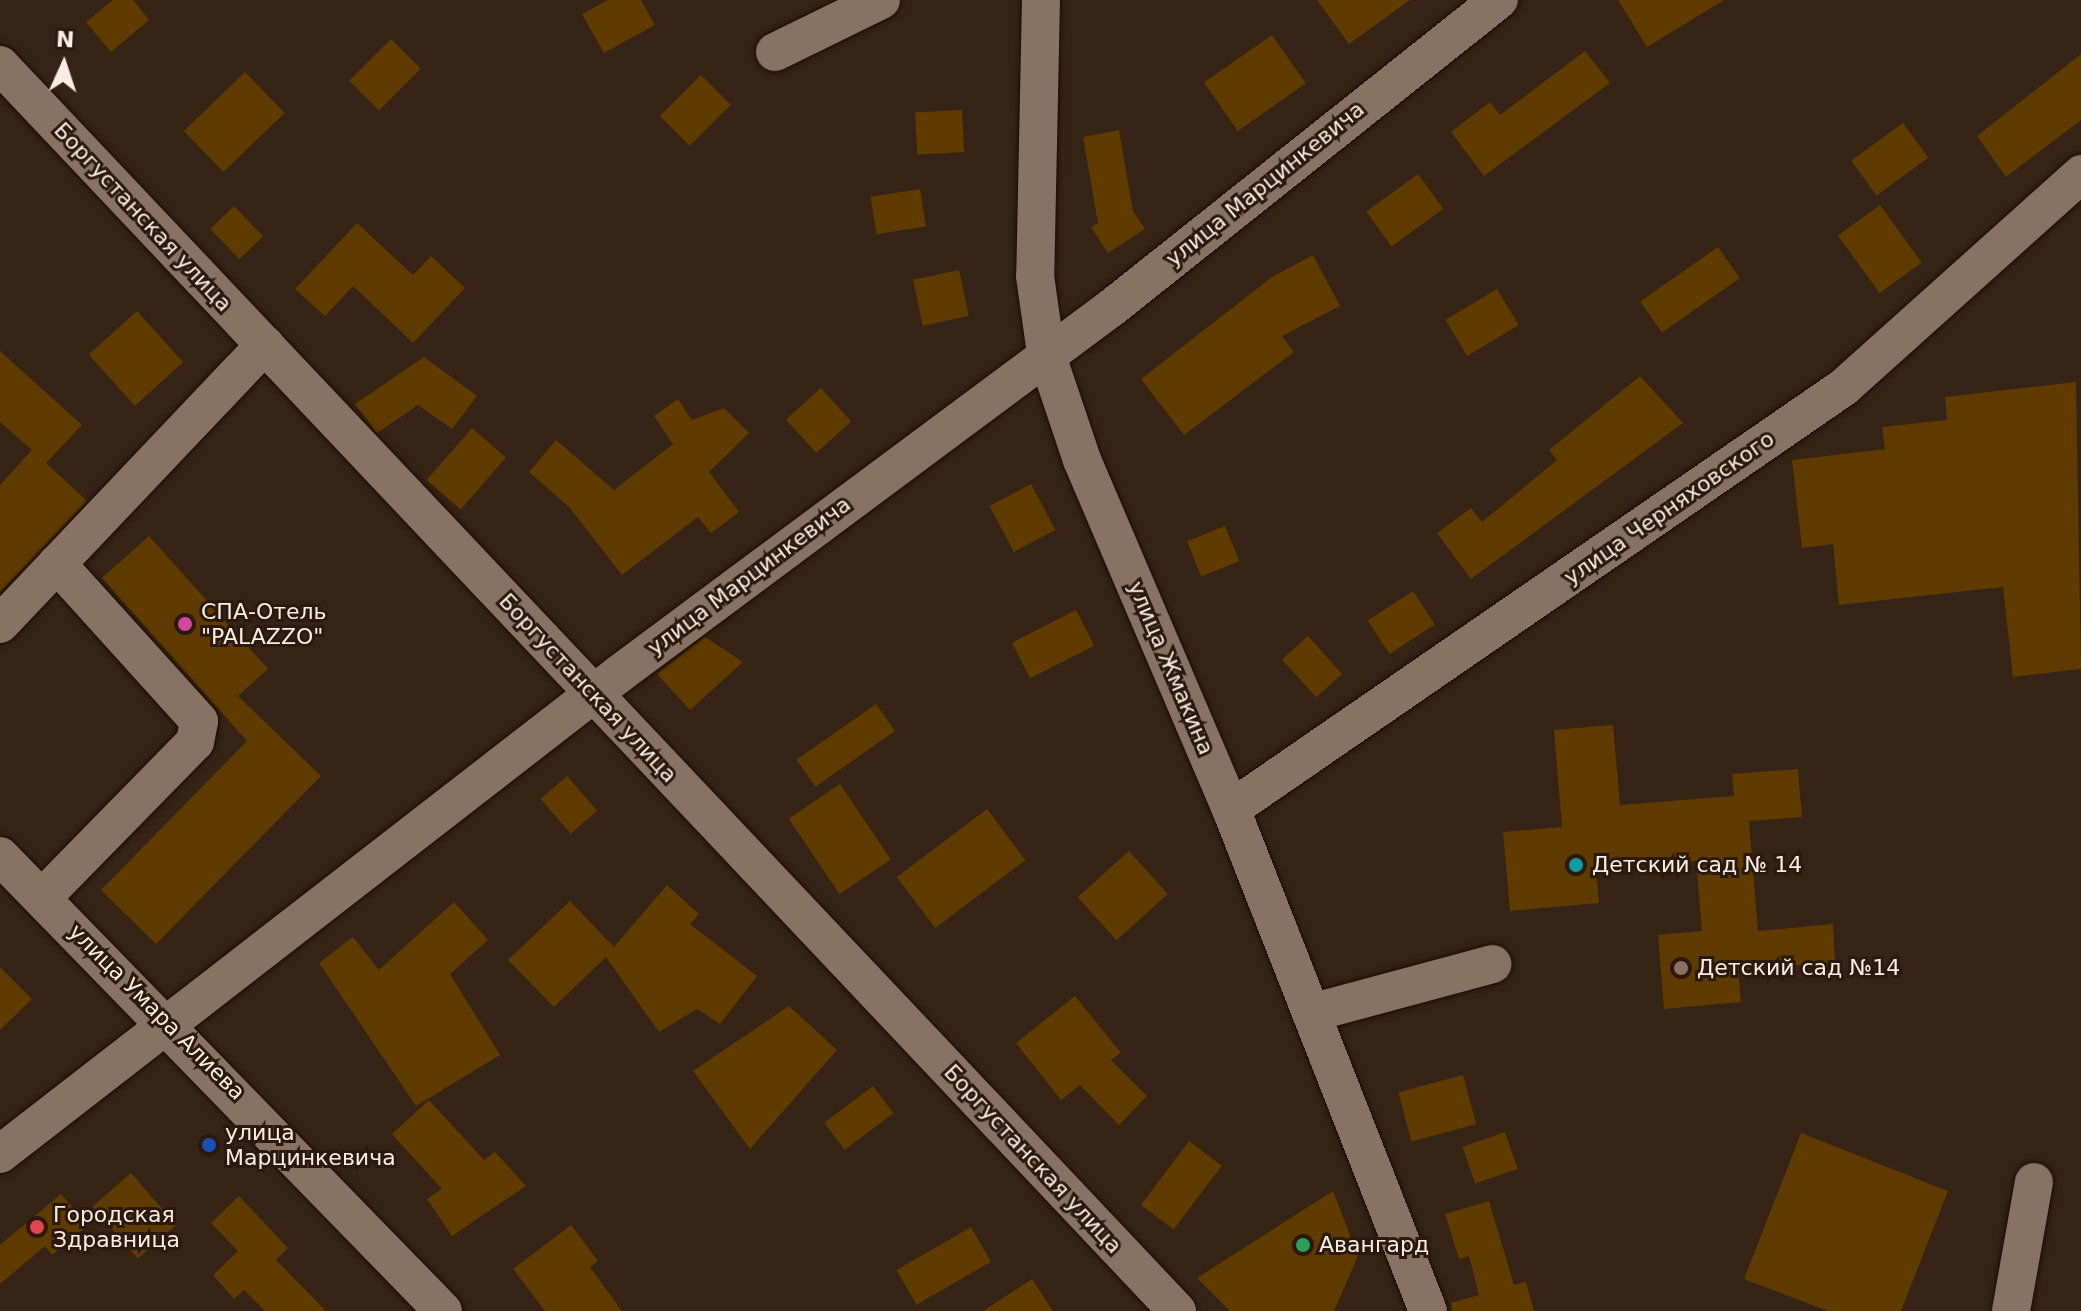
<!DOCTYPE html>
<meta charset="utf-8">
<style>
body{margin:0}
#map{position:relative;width:2081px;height:1311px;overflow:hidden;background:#352316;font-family:"DejaVu Sans",sans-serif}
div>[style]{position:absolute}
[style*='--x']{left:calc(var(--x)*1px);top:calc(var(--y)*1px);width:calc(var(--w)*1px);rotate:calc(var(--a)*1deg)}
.building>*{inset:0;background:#5f3b00;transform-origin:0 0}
.roads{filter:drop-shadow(0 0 2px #1c0c02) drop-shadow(0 0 2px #1c0c02)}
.minor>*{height:38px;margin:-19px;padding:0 19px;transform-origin:19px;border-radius:19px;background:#887263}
.dots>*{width:22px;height:22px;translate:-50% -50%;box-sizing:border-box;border:4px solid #2b190d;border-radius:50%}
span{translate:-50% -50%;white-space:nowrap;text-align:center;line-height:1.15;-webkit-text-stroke:6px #2b190d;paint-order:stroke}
.street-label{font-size:22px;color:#f8ece3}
.poi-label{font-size:22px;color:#f8ece3}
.left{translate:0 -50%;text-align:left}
.north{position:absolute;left:24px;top:24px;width:80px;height:80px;-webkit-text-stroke:6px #2b190d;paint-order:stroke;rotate:3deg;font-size:22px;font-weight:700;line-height:32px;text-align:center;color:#f8ece3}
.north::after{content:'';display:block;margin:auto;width:28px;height:36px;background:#f8ece3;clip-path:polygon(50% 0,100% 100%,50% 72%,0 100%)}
</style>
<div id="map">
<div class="building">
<i style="clip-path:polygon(113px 0,133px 0,149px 20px,111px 52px,86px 22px)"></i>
<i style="clip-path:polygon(608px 0,641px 0,655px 25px,604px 53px,582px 14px)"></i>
<i style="clip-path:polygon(1317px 0,1410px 0,1349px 44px)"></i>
<i style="clip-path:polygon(1618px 0,1724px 0,1647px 47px)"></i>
<i style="left:1272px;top:35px;width:59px;height:83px;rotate:55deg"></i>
<i style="left:391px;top:39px;width:42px;height:59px;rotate:45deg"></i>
<i style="clip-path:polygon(1585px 51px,1610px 83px,1484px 176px,1451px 132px,1490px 102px,1500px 115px)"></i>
<i style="clip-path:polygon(2081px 54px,2081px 120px,2006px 177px,1977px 136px)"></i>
<i style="left:245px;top:72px;width:57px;height:85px;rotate:46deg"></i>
<i style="left:701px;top:75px;width:42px;height:58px;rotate:45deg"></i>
<i style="left:962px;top:110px;width:42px;height:47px;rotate:87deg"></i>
<i style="left:1903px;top:123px;width:43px;height:64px;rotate:54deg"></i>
<i style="clip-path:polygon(1119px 130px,1133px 211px,1145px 229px,1108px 253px,1091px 227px,1098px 223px,1083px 137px)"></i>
<i style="left:1418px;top:174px;width:43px;height:64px;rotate:54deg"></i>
<i style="left:920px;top:189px;width:38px;height:50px;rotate:81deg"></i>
<i style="left:1880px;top:205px;width:71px;height:52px;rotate:54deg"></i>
<i style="left:234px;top:206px;width:42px;height:33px;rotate:46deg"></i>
<i style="clip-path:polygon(357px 223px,413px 275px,431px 256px,465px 288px,413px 343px,353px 286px,325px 316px,295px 289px)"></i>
<i style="left:1718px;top:247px;width:38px;height:95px;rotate:55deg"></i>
<i style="clip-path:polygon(1313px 255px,1340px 306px,1282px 336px,1294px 352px,1184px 435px,1141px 379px,1272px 277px)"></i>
<i style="left:959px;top:270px;width:47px;height:47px;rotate:78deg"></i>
<i style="left:1497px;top:289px;width:42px;height:60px;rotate:59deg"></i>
<i style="left:137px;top:311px;width:69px;height:65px;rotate:48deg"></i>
<i style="clip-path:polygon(0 351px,82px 425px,46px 463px,87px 501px,0 592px,0 485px,32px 450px,0 422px)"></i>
<i style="clip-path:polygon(424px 357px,477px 396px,452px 429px,418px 405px,377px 433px,355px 404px)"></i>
<i style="clip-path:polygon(1640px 376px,1683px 423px,1471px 579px,1437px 533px,1471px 508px,1482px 522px,1557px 460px,1549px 450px)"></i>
<i style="clip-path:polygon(2076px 382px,2081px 669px,2013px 677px,2003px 587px,1839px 605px,1833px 544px,1802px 548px,1792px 460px,1885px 449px,1882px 427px,1947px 420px,1945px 397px)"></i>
<i style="left:821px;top:388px;width:45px;height:47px;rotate:48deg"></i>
<i style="clip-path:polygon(678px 399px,692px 420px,724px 408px,749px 433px,709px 472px,739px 512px,711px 533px,698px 517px,622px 575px,569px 507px,529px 472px,556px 440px,614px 490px,673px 444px,654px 416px)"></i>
<i style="left:472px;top:428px;width:45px;height:69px;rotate:41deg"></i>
<i style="left:1031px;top:484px;width:52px;height:47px;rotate:62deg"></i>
<i style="left:1225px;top:526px;width:38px;height:41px;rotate:68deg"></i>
<i style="clip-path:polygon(149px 536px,268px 669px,238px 696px,321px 776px,156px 944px,101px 890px,247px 741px,102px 578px)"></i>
<i style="left:1413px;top:591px;width:40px;height:54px;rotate:57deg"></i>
<i style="left:1076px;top:610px;width:40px;height:72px;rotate:63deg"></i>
<i style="left:1308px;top:636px;width:51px;height:35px;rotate:48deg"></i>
<i style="clip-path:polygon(705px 637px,743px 662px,690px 710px,657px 674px)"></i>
<i style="left:876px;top:704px;width:33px;height:97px;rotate:55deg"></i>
<i style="clip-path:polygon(1613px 725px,1620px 805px,1734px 796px,1732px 774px,1798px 769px,1802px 817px,1749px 821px,1758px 931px,1833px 924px,1835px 962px,1738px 970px,1741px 1002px,1664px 1009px,1658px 935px,1702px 931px,1696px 861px,1596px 869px,1599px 903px,1510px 911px,1503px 832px,1562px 827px,1554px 730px)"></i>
<i style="left:567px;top:776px;width:46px;height:35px;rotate:49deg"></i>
<i style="left:840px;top:784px;width:91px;height:62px;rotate:56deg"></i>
<i style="left:987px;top:809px;width:64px;height:113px;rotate:53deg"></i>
<i style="left:1129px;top:851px;width:58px;height:69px;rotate:48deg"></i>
<i style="clip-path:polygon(667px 885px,699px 914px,690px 924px,757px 976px,720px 1024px,697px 1009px,659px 1032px,606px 957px,554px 1007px,508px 960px,570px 901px,614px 947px)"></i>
<i style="clip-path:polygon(454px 902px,488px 940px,450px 974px,500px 1055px,416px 1106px,319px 963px,353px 937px,379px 970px)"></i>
<i style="clip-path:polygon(0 967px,32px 999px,0 1030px)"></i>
<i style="clip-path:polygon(1075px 996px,1121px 1053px,1111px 1060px,1147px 1096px,1119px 1125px,1080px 1085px,1061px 1100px,1016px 1043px)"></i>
<i style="clip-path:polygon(789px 1006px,837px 1050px,750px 1149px,693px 1071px)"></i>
<i style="left:1463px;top:1075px;width:51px;height:67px;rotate:75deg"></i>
<i style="left:873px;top:1086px;width:34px;height:61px;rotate:53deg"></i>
<i style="clip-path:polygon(429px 1100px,484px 1160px,495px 1152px,526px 1186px,452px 1236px,427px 1199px,442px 1189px,392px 1134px)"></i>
<i style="left:1505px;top:1132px;width:39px;height:45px;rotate:71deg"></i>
<i style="clip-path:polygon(1801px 1133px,1948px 1191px,1901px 1311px,1828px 1311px,1744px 1279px)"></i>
<i style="left:1189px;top:1141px;width:41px;height:80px;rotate:37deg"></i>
<i style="left:131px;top:1173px;width:69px;height:51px;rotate:49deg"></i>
<i style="clip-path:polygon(1333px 1191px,1358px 1256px,1334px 1311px,1230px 1311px,1197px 1278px)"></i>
<i style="clip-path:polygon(61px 1194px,88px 1225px,52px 1255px,45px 1246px,0 1284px,0 1245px)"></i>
<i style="clip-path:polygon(239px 1196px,288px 1248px,276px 1260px,326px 1311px,265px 1311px,244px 1290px,234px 1299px,213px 1275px,238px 1251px,211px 1223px)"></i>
<i style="clip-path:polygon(1489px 1201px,1514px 1285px,1526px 1282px,1534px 1311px,1452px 1311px,1451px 1303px,1479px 1295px,1469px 1256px,1459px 1259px,1445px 1214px)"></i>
<i style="clip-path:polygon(571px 1225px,598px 1261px,590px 1267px,622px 1311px,545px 1311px,513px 1269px)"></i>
<i style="left:971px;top:1227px;width:40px;height:86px;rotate:60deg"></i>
<i style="clip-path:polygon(1032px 1279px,1053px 1311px,983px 1311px)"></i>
</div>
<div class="roads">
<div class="minor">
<i style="--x:1041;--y:0;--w:276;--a:91.2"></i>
<i style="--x:1035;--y:276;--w:78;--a:81.9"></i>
<i style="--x:1046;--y:353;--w:113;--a:71.4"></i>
<i style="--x:1082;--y:460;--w:379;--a:66.9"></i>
<i style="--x:1231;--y:809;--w:539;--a:68.57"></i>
<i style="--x:775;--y:52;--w:118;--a:-26.1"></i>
<i style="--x:0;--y:65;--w:1714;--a:46.63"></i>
<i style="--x:0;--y:624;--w:385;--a:-46.5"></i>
<i style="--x:1231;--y:809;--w:744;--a:-34.54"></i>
<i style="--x:1844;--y:387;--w:319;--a:-41.9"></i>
<i style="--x:0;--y:856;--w:635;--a:45.77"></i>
<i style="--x:43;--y:897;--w:217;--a:-45.6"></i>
<i style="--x:195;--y:742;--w:21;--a:-79"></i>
<i style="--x:199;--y:721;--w:212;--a:-132.1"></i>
<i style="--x:1311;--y:1013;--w:188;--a:-15.1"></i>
<i style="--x:0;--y:1154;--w:783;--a:-37.79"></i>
<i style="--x:619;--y:674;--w:612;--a:-36.63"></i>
<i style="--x:1110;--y:309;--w:497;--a:-38.5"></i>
<i style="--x:2011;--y:1311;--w:131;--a:-79.9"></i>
</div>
</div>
<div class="dots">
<i style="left:185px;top:624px;background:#d1479c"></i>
<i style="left:1576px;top:865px;background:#0f9aa8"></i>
<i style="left:1681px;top:968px;background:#8d6e63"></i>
<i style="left:209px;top:1145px;background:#1a4fb4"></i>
<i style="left:37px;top:1227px;background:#e0444e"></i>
<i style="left:1303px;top:1245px;background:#2e9e5b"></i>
</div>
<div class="street-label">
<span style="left:1265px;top:184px;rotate:-39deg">улица Марцинкевича</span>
<span style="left:143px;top:217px;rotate:47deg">Боргустанская улица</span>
<span style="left:1669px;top:508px;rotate:-35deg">улица Черняховского</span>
<span style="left:749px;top:576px;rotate:-37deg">улица Марцинкевича</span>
<span style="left:1171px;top:668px;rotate:67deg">улица Жмакина</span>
<span style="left:588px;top:688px;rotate:47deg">Боргустанская улица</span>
<span style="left:157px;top:1012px;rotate:45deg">улица Умара Алиева</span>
<span style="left:1033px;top:1159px;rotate:47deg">Боргустанская улица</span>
</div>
<div class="poi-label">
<span class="left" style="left:201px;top:624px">СПА-Отель<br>"PALAZZO"</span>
<span class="left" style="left:1592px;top:865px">Детский сад № 14</span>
<span class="left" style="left:1697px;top:968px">Детский сад №14</span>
<span class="left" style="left:225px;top:1145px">улица<br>Марцинкевича</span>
<span class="left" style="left:53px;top:1227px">Городская<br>Здравница</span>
<span class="left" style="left:1319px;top:1245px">Авангард</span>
</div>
<div class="north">N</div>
</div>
